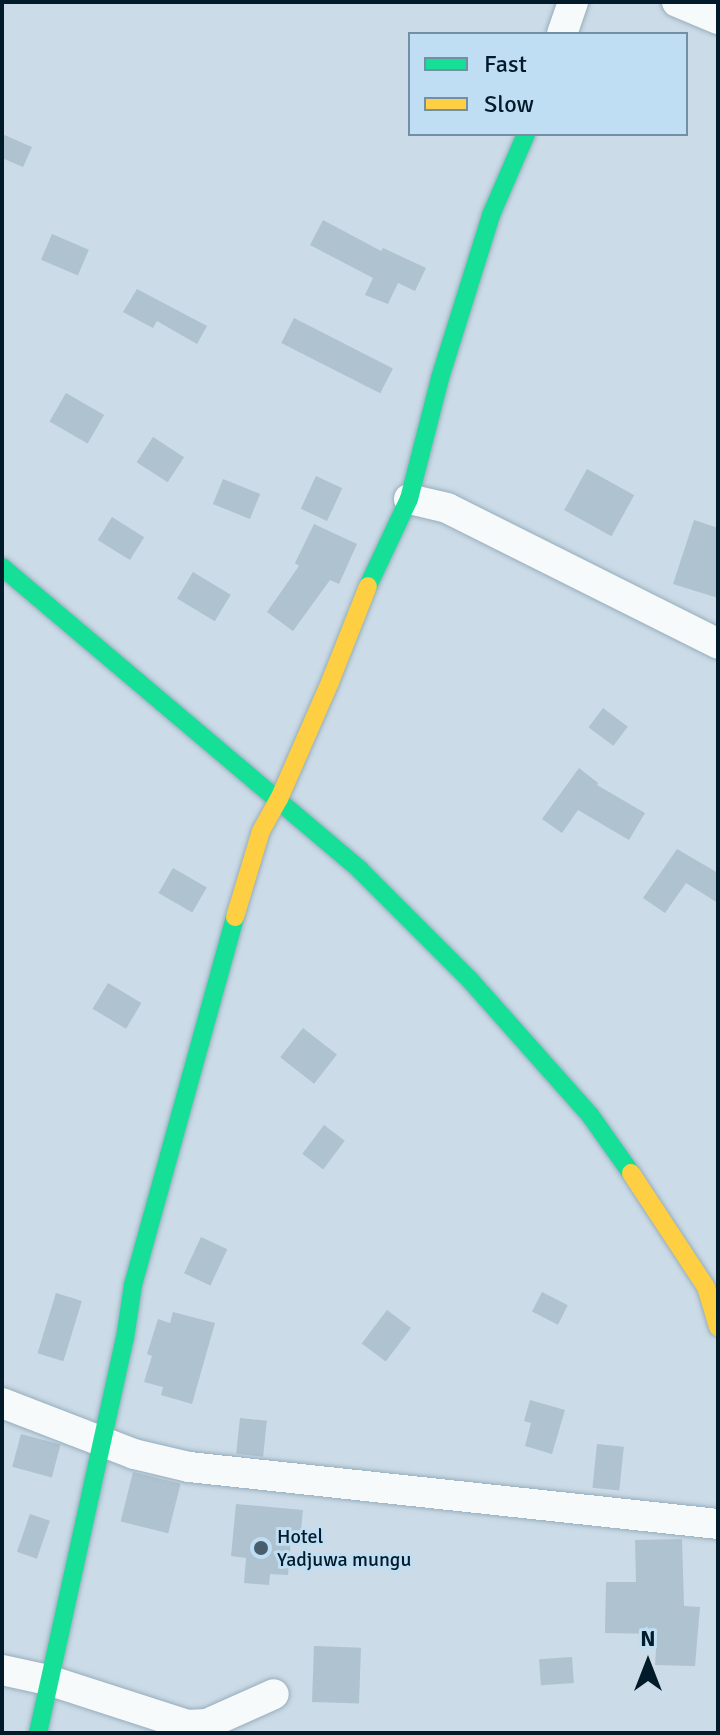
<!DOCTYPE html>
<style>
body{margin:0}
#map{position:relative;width:720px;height:1735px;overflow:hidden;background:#cbdbe7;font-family:Signika,sans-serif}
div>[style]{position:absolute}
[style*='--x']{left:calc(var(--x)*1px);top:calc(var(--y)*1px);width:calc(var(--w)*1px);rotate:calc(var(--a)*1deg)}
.building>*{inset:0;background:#aec2d0;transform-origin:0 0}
.roads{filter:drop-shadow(0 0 2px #96adbc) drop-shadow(0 0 2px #96adbc)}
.street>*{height:30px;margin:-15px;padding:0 15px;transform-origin:15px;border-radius:15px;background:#f7fafb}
.fast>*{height:18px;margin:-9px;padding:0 9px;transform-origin:9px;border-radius:9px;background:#16e098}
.slow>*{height:18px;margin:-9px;padding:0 9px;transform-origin:9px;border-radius:9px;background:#ffcf43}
.dots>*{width:22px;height:22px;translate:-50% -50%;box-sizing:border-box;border:4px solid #bfddf3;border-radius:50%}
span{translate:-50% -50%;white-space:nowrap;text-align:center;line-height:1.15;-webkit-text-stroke:6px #bfddf3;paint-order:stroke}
.poi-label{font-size:20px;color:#021b2b}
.left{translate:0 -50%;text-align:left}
.frame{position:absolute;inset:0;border:4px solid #021b2b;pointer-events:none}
.legend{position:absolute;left:408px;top:32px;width:280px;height:104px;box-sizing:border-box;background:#bfddf3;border:2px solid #738fa3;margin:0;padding:10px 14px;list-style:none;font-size:24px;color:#021b2b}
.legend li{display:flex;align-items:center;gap:16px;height:40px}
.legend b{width:40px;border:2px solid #738fa3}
.north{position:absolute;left:608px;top:1623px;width:80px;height:80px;-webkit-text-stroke:6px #bfddf3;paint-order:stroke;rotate:0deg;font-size:22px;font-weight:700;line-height:32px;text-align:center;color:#021b2b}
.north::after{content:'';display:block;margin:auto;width:28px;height:36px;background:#021b2b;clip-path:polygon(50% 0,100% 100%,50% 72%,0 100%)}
</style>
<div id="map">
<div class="building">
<i style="clip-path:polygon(2px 134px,32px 147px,23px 167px,2px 158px)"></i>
<i style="clip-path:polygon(323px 220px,381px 251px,383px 248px,426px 268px,415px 291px,398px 283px,388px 304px,365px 295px,373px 278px,310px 245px)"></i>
<i style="left:52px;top:234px;width:40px;height:28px;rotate:23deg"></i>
<i style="clip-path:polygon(137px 289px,207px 326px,197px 344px,157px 321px,153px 328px,123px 312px)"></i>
<i style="left:294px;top:318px;width:111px;height:28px;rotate:27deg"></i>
<i style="left:66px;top:393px;width:44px;height:33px;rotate:30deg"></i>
<i style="left:153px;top:437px;width:37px;height:30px;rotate:33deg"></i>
<i style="left:587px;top:469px;width:54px;height:47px;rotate:29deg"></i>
<i style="left:316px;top:476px;width:29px;height:36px;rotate:25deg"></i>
<i style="left:223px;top:479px;width:40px;height:27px;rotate:22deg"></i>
<i style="left:112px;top:517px;width:38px;height:27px;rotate:32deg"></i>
<i style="clip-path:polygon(694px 520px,718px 528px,718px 598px,673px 584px)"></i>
<i style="clip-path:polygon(314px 524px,357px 544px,339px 584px,330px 580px,293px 631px,267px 612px,299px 566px,295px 563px)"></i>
<i style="left:193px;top:572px;width:44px;height:31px;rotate:31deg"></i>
<i style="left:603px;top:708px;width:31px;height:24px;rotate:37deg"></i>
<i style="clip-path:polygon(579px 768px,598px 783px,597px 785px,645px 813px,629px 840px,578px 810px,562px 833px,542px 819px)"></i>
<i style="clip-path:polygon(677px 849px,718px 873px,718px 903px,686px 883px,665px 913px,643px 898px)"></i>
<i style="left:173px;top:868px;width:39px;height:29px;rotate:30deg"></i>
<i style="left:108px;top:983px;width:39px;height:30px;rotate:31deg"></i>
<i style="left:303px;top:1028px;width:43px;height:37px;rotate:38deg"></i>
<i style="left:324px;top:1125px;width:26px;height:36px;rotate:37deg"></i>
<i style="left:201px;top:1237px;width:29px;height:40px;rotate:25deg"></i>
<i style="left:542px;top:1292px;width:29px;height:22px;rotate:27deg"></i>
<i style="left:56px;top:1293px;width:27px;height:63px;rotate:17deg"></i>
<i style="left:387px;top:1310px;width:30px;height:42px;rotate:37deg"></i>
<i style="clip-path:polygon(173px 1312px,215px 1323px,192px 1404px,161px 1395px,163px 1387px,144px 1382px,152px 1356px,147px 1354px,158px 1319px,170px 1323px)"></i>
<i style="clip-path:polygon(530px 1400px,565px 1410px,552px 1454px,525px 1446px,531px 1423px,524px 1421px)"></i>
<i style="left:240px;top:1418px;width:27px;height:36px;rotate:6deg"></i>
<i style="left:21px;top:1434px;width:41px;height:34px;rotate:15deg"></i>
<i style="left:597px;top:1444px;width:27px;height:44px;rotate:6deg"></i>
<i style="left:133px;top:1472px;width:49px;height:51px;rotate:14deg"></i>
<i style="clip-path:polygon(236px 1504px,303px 1510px,300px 1540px,291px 1539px,288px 1575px,270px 1574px,269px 1585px,244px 1583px,246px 1558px,231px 1556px)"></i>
<i style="left:30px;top:1514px;width:21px;height:40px;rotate:19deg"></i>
<i style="clip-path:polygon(682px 1539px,684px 1606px,700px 1607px,695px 1666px,655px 1665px,657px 1634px,605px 1633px,606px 1582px,636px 1582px,635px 1540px)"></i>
<i style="left:314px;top:1646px;width:47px;height:56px;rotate:2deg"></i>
<i style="left:572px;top:1657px;width:26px;height:33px;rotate:86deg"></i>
</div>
<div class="roads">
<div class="street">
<i style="--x:677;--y:2;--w:44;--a:22.5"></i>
<i style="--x:562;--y:34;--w:34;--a:-71"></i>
<i style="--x:409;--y:499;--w:39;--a:13"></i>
<i style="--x:447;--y:508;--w:303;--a:26.6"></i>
<i style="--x:2;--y:1403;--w:142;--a:21.1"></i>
<i style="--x:134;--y:1454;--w:57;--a:13.3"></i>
<i style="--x:189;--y:1467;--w:532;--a:6.15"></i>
<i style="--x:2;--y:1670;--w:47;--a:12.3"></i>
<i style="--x:48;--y:1680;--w:146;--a:17.9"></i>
<i style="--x:187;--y:1725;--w:20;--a:-3"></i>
<i style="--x:207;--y:1724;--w:73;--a:-24.1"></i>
</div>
<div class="fast">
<i style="--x:2;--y:567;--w:469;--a:40.2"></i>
<i style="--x:360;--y:870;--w:156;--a:45"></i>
<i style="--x:470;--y:980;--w:181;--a:48.4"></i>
<i style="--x:590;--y:1115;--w:71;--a:54.7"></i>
<i style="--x:368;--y:586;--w:96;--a:-64.8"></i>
<i style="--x:409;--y:499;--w:125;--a:-75.6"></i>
<i style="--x:440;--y:378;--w:171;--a:-72.6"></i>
<i style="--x:491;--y:215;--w:88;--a:-66.6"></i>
<i style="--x:38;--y:1733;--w:404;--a:-77.6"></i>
<i style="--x:125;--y:1338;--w:54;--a:-81.4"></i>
<i style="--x:133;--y:1285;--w:382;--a:-74.5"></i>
</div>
<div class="slow">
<i style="--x:235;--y:917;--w:90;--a:-73.2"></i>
<i style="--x:261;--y:831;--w:37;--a:-61"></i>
<i style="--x:279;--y:799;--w:128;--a:-66.4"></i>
<i style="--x:330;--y:682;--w:103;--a:-68.4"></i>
<i style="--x:631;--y:1173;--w:136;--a:56.7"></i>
<i style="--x:706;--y:1287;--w:42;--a:73.3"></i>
</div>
</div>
<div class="dots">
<i style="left:261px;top:1548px;background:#485e6d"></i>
</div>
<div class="poi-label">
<span class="left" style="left:277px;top:1548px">Hotel<br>Yadjuwa mungu</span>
</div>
<div class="frame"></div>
<ul class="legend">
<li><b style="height:10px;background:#16e098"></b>Fast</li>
<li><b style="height:10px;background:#ffcf43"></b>Slow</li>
</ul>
<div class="north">N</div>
</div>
